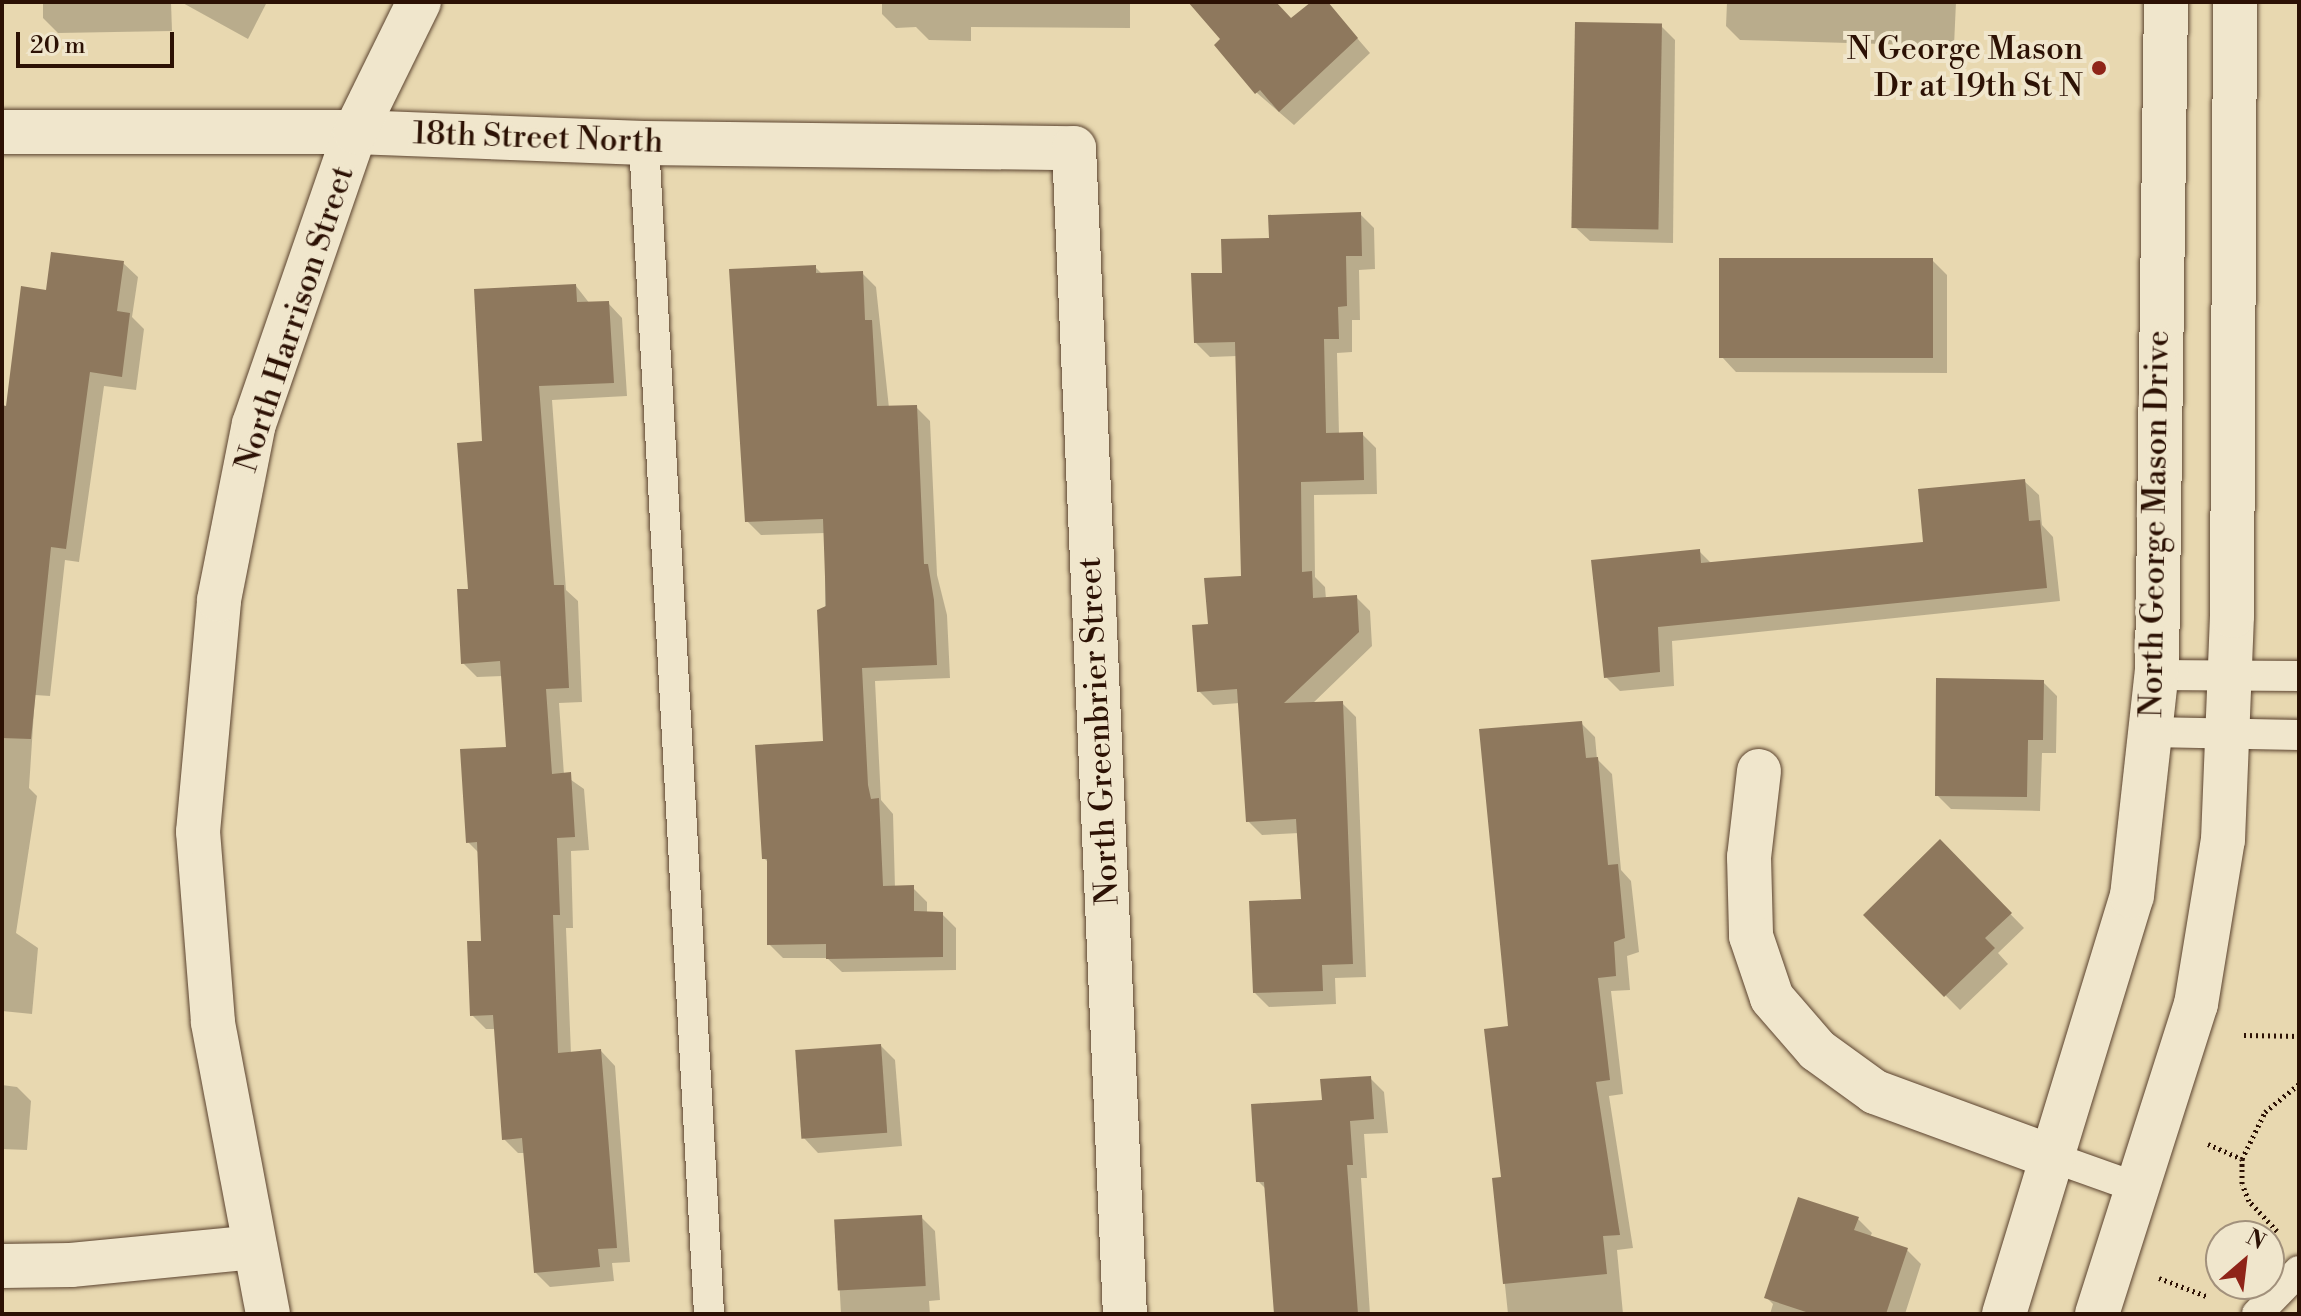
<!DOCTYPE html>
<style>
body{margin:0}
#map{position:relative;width:2301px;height:1316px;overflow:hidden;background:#e8d8b0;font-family:"Libre Bodoni",serif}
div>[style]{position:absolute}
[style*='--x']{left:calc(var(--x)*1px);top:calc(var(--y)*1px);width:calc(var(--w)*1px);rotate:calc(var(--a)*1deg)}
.shadow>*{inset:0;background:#0003}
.building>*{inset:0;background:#8e785d;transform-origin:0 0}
.path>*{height:5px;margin-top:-2.5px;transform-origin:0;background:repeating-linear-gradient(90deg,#2c1104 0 2px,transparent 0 6px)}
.roads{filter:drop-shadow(0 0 2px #5b432f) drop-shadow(0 0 2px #5b432f)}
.lane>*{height:30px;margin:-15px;padding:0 15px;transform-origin:15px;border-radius:15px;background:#f0e6cc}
.street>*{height:44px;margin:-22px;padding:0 22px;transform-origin:22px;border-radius:22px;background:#f0e6cc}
.secondary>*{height:44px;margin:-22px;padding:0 22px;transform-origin:22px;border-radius:22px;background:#f0e6cc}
.dots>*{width:22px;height:22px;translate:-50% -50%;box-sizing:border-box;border:4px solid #f0e6cc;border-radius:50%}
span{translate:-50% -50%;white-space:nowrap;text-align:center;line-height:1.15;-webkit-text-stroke:8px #f0e6cc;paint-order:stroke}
.poi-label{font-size:32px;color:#2c1104}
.right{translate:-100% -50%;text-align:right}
.street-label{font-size:32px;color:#2c1104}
.frame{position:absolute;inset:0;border:4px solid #2c1104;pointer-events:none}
.north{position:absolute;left:2205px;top:1220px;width:80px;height:80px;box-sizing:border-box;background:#f0e6cc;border:2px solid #a2917c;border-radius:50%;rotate:28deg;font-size:22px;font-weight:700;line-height:32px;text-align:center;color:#2c1104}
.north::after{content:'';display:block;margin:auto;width:28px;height:36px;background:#8f2418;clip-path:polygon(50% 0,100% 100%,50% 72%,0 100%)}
.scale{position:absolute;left:16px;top:32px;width:158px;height:36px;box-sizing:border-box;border:4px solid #2c1104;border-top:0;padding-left:10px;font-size:24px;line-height:28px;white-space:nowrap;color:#2c1104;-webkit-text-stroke:6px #f0e6cc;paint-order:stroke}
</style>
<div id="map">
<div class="shadow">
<i style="clip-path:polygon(43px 2px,171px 2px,172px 31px,58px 33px,43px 18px)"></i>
<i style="clip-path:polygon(181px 2px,267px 2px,248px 39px)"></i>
<i style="clip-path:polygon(760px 2px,1130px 2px,1130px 28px,971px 27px,971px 41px,929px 40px,916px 27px,896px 28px,882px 14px,882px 2px)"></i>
<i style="clip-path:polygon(1221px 2px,1274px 2px,1292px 20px,1314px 2px,1326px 2px,1370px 53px,1294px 125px,1257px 93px,1216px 45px,1222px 39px)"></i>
<i style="clip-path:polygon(1727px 2px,1956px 2px,1954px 46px,1740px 40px,1726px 26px)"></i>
<i style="clip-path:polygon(1661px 26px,1675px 40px,1673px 243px,1590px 241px,1575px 227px)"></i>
<i style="clip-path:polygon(1360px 214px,1374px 228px,1375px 269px,1359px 270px,1360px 320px,1352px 320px,1352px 352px,1337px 353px,1339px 434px,1362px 434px,1376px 448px,1377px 494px,1314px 495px,1315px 577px,1325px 587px,1326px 599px,1356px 597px,1370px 611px,1372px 646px,1312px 704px,1342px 703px,1356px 717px,1366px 977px,1335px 978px,1336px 1004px,1269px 1007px,1255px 993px,1303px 901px,1299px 833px,1262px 835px,1248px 821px,1240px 703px,1213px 705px,1199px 691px,1210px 625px,1243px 578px,1237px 356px,1210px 357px,1196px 343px,1224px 274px,1271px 240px)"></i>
<i style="clip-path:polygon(1932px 260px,1947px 275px,1947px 373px,1736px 372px,1722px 357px)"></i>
<i style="clip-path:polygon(123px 263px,138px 277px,132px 317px,144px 329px,136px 390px,104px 386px,79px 562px,65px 560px,50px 696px,35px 695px,29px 788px,37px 796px,16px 933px,38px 948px,32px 1014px,2px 1011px,2px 407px,8px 408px,48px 292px)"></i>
<i style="clip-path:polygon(815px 267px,823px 275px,862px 273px,876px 287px,889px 408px,916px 407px,930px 421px,937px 575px,947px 615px,950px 678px,875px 681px,881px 800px,893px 814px,895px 888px,913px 888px,927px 902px,927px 913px,942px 914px,956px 928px,956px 970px,842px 972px,827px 958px,783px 958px,769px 944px,769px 863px,764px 858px,825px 743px,825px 533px,761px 535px,747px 521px)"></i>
<i style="clip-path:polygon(576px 286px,590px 304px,608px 303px,622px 318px,627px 396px,552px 400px,566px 590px,578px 601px,582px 702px,559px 703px,564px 775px,584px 789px,589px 850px,571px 851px,573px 928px,566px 928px,571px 1054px,601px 1051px,615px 1066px,630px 1262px,612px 1263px,614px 1281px,550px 1287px,536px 1273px,525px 1153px,518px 1153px,504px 1139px,496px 1029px,486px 1029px,472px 1015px,483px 943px,479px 853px,468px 842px,508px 748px,503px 676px,477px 677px,463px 663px,484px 443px)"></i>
<i style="clip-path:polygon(2024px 481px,2039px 495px,2042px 525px,2053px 537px,2060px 601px,1672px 641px,1674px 686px,1620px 691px,1606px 677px,1699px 551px,1712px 564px,1925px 544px)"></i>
<i style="clip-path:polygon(2043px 682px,2057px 696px,2056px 753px,2042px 753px,2040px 811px,1951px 809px,1937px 795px)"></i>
<i style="clip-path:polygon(1581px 723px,1595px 737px,1597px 759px,1612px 774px,1621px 870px,1631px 881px,1639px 952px,1627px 956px,1630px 990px,1611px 991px,1623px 1094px,1609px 1096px,1633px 1248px,1617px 1250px,1623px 1314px,1508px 1314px,1494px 1180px,1504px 1179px,1510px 1028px)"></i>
<i style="clip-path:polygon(1940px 842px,2024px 928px,1998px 953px,2008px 964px,1960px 1010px,1866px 915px)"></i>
<i style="clip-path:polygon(881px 1046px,895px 1060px,902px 1146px,818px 1153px,804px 1138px)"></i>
<i style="clip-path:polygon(1370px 1078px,1384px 1092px,1388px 1133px,1364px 1134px,1367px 1178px,1361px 1178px,1370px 1314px,1276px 1314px,1267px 1190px,1258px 1181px,1324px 1101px)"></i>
<i style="clip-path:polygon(2px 1085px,17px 1087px,31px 1101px,27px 1150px,2px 1149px)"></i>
<i style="clip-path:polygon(921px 1217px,935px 1231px,940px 1300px,929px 1301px,930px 1314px,841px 1314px,836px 1221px)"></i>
<i style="clip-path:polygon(1857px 1218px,1872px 1233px,1870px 1237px,1907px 1250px,1921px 1264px,1905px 1314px,1770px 1314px,1773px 1304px,1767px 1298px)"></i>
</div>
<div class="building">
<i style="clip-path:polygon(1188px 2px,1276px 2px,1291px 18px,1311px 2px,1328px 2px,1358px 38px,1279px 112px,1260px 90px,1255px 94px,1214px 45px,1220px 39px)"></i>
<i style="left:1575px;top:22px;width:87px;height:206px;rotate:1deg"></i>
<i style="clip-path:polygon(1361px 212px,1362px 256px,1346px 256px,1347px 306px,1338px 307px,1339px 339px,1324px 339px,1326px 433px,1363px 432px,1364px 480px,1301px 482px,1302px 572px,1312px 571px,1313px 598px,1357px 595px,1359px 632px,1284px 703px,1343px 701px,1353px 964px,1322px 965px,1323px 991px,1253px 993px,1249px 901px,1301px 899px,1296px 819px,1246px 822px,1237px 689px,1197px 692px,1192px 625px,1208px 624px,1204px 578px,1241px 576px,1235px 342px,1194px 343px,1191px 273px,1222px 273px,1221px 239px,1269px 238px,1268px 215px)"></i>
<i style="clip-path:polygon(51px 252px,124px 261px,117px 311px,130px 313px,122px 377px,90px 372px,66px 549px,51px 547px,31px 739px,2px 738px,2px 405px,6px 406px,21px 286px,46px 290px)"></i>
<i style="left:1719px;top:258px;width:214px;height:100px"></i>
<i style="clip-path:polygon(816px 265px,816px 273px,863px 271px,865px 320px,872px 320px,877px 406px,917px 405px,924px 564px,928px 564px,934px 600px,937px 665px,862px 668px,868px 785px,871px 799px,879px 798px,883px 886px,914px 885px,914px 911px,943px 912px,943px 957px,826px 959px,826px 944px,767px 945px,767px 859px,762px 859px,755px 745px,823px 741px,817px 610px,826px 606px,823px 519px,745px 522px,729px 269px)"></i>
<i style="clip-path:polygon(576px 284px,577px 302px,609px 301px,614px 383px,539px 386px,554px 585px,564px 585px,569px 688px,546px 689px,552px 774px,571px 772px,575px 837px,557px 838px,560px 915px,553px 915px,558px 1053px,601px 1049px,617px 1248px,598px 1249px,600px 1267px,534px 1273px,522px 1138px,502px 1140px,493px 1015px,470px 1016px,467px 941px,481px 941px,477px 842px,466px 843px,460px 749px,506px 747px,500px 661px,461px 664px,457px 589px,468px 589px,457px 443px,482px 441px,474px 289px)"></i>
<i style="clip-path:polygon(2025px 479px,2029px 521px,2040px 520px,2047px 588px,1658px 627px,1660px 672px,1604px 678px,1591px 560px,1700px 549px,1701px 563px,1923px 542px,1918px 489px)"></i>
<i style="clip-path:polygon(1936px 678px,2044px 680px,2043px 740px,2028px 740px,2027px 797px,1935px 796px)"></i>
<i style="clip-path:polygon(1582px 721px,1586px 758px,1598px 757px,1608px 865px,1618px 864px,1625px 938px,1614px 942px,1616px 976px,1598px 978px,1610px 1080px,1596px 1082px,1620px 1235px,1603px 1236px,1607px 1274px,1503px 1284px,1492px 1178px,1501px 1177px,1484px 1029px,1508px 1026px,1479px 729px)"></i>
<i style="clip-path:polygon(1940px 839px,2012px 913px,1985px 938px,1995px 948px,1944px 997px,1863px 915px)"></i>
<i style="left:881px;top:1044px;width:89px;height:86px;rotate:86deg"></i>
<i style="clip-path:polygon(1371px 1076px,1374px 1119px,1350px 1121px,1353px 1165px,1347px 1165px,1358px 1314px,1274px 1314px,1264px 1182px,1256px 1182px,1251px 1104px,1322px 1100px,1320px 1079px)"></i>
<i style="clip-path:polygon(1798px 1197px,1859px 1217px,1854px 1230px,1908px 1248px,1886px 1314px,1812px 1314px,1764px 1298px)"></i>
<i style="left:922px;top:1215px;width:71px;height:88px;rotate:87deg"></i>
</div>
<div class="path">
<i style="--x:2244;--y:1035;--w:55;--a:1"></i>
<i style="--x:2208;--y:1144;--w:37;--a:24"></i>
<i style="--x:2277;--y:1231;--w:41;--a:-133"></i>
<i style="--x:2249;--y:1201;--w:18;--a:-112"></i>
<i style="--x:2242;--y:1184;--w:25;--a:-90"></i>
<i style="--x:2242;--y:1159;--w:52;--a:-63.9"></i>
<i style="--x:2265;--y:1112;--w:44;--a:-39.5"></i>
<i style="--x:2159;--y:1278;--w:53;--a:20.8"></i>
</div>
<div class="roads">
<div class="lane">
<i style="--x:644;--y:143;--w:1173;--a:86.82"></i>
<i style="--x:2156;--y:675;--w:143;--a:0.4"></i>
<i style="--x:2150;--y:732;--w:149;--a:1.2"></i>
<i style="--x:2054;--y:1158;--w:92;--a:19.6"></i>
<i style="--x:2257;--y:1314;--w:60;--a:-45.7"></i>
</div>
<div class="street">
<i style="--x:2;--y:132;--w:353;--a:0"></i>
<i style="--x:355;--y:132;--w:289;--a:2.2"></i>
<i style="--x:644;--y:143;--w:430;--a:0.7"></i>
<i style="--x:1074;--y:148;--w:1167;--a:87.5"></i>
<i style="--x:1759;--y:771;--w:87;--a:96.6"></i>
<i style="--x:1749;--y:857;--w:79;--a:88.5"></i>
<i style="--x:1751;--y:936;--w:65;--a:71.3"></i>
<i style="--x:1772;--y:998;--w:69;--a:49.1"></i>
<i style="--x:1817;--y:1050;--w:72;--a:35.9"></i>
<i style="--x:1875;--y:1092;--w:191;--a:20.2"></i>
<i style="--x:2;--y:1266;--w:69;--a:-0.8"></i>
<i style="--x:71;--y:1265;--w:184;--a:-5.6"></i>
</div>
<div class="secondary">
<i style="--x:268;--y:1314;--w:297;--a:-100.7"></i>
<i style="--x:213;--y:1022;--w:191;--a:-94.5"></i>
<i style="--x:198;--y:832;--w:233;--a:-84.8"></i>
<i style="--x:219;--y:600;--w:179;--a:-78.8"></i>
<i style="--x:254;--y:424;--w:309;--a:-70.9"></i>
<i style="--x:355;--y:132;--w:145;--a:-63.8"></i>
<i style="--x:2004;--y:1314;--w:437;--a:-73"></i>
<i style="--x:2132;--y:896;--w:229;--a:-83.7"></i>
<i style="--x:2157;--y:668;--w:666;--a:-89.23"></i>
<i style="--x:2097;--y:1314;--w:325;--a:-72.3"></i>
<i style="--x:2196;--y:1004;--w:166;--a:-80.7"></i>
<i style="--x:2223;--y:840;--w:224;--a:-87.7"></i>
<i style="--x:2232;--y:616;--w:614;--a:-89.72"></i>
</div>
</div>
<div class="dots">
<i style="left:2099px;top:68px;background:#8f2418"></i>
</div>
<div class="poi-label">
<span class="right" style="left:2083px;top:68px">N George Mason<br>Dr at 19th St N</span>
</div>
<div class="street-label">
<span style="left:538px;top:138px;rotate:2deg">18th Street North</span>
<span style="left:295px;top:319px;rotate:-72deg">North Harrison Street</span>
<span style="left:2155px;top:524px;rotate:-89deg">North George Mason Drive</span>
<span style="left:1099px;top:731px;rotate:-93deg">North Greenbrier Street</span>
</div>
<div class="frame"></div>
<div class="north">N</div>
<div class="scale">20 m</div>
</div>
